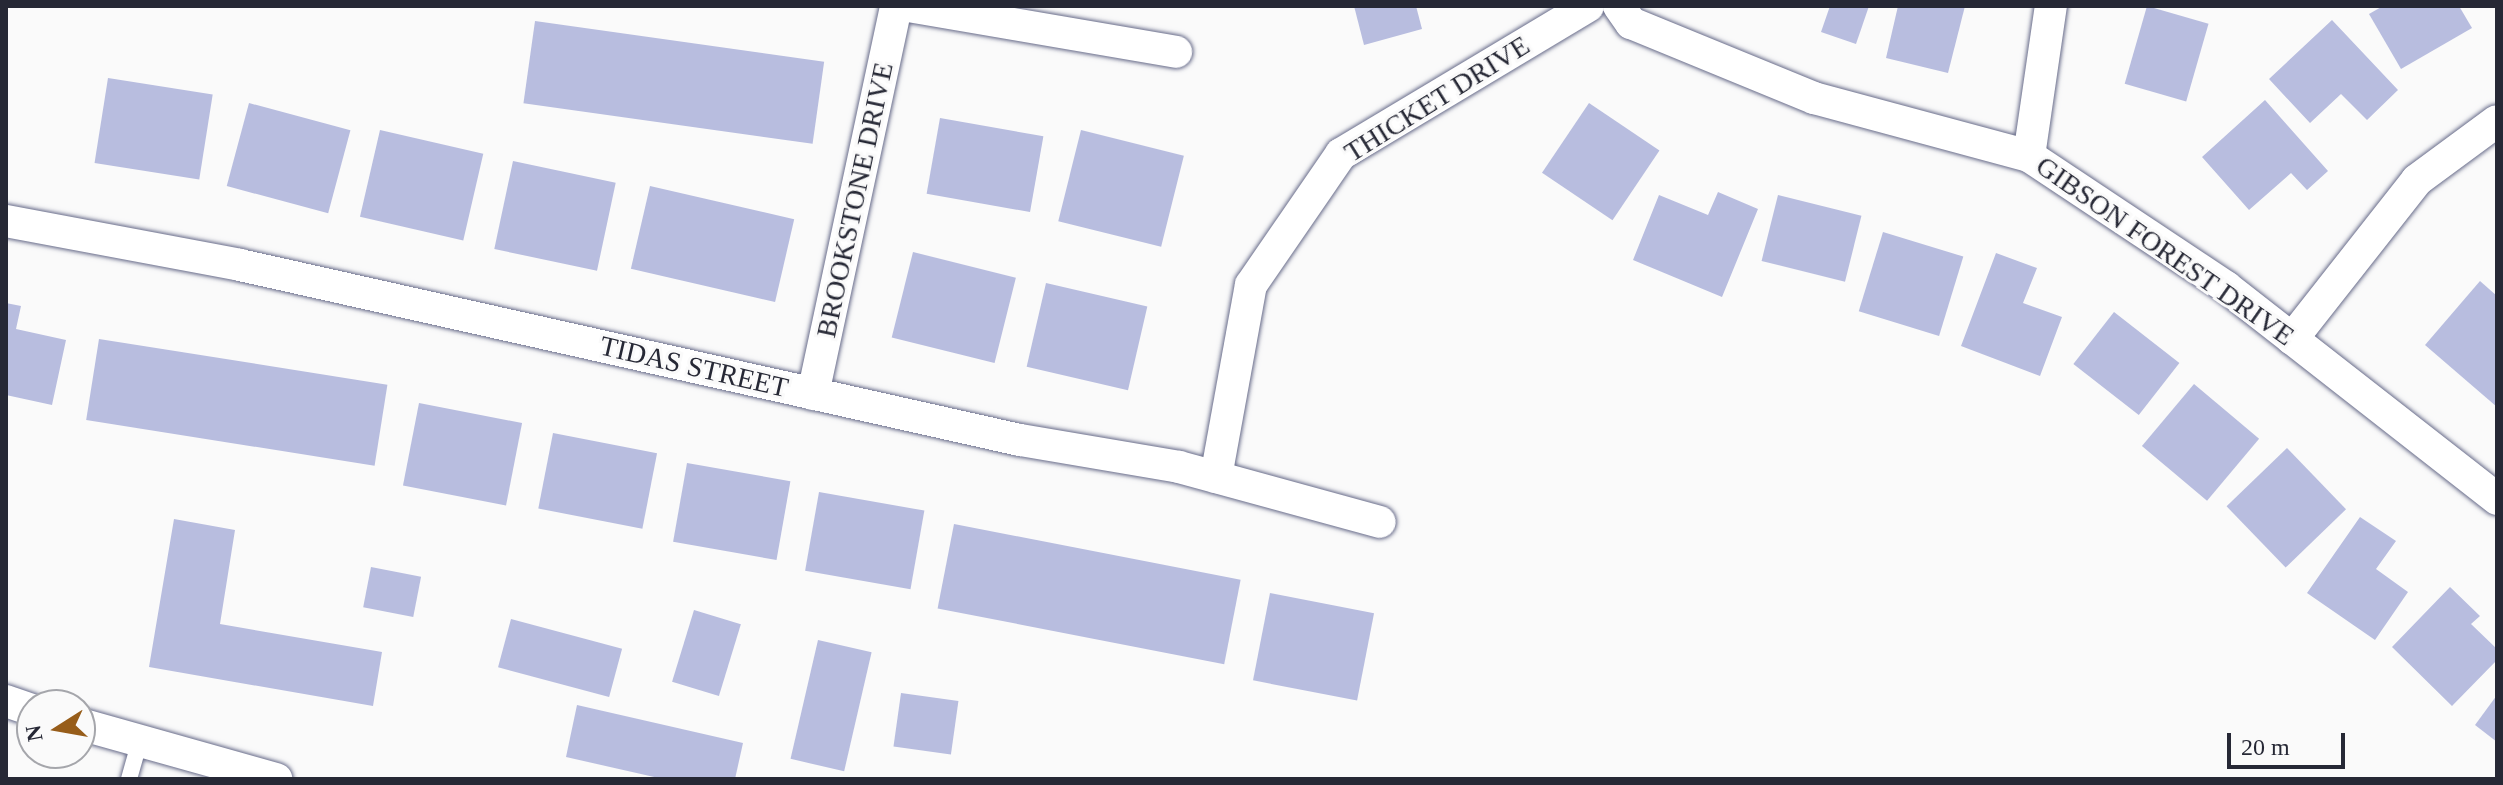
<!DOCTYPE html>
<style>
body{margin:0}
#map{position:relative;width:2503px;height:785px;overflow:hidden;background:#fafafa;font-family:"Times New Roman",serif}
div>[style]{position:absolute}
[style*='--x']{left:calc(var(--x)*1px);top:calc(var(--y)*1px);width:calc(var(--w)*1px);rotate:calc(var(--a)*1deg)}
.building>*{inset:0;background:#b8bddf;transform-origin:0 0}
.roads{filter:drop-shadow(0 0 2px #686c8a) drop-shadow(0 0 2px #686c8a)}
.lane>*{height:16px;margin:-8px;padding:0 8px;transform-origin:8px;border-radius:8px;background:#fff}
.street>*{height:32px;margin:-16px;padding:0 16px;transform-origin:16px;border-radius:16px;background:#fff}
span{translate:-50% -50%;white-space:nowrap;text-align:center;line-height:1.15;-webkit-text-stroke:6px #fafafa;paint-order:stroke}
.street-label{font-size:28px;color:#262835}
.frame{position:absolute;inset:0;border:8px solid #262835;pointer-events:none}
.north{position:absolute;left:16px;top:689px;width:80px;height:80px;box-sizing:border-box;background:#fafafa;border:2px solid #a5a6ab;border-radius:50%;rotate:259deg;font-size:22px;font-weight:700;line-height:32px;text-align:center;color:#262835}
.north::after{content:'';display:block;margin:auto;width:28px;height:36px;background:#975d1a;clip-path:polygon(50% 0,100% 100%,50% 72%,0 100%)}
.scale{position:absolute;left:2227px;top:733px;width:118px;height:36px;box-sizing:border-box;border:4px solid #262835;border-top:0;padding-left:10px;font-size:24px;line-height:28px;white-space:nowrap;color:#262835;-webkit-text-stroke:6px #fafafa;paint-order:stroke}
</style>
<div id="map">
<div class="building">
<i style="clip-path:polygon(1354px 6px,1416px 6px,1422px 29px,1364px 45px)"></i>
<i style="clip-path:polygon(1830px 6px,1869px 6px,1856px 44px,1821px 32px)"></i>
<i style="clip-path:polygon(1898px 6px,1965px 6px,1948px 73px,1886px 58px)"></i>
<i style="left:2147px;top:6px;width:64px;height:81px;rotate:16deg"></i>
<i style="clip-path:polygon(2383px 6px,2459px 6px,2472px 28px,2401px 69px,2369px 14px)"></i>
<i style="clip-path:polygon(2332px 20px,2398px 90px,2367px 120px,2341px 94px,2310px 123px,2269px 79px)"></i>
<i style="left:535px;top:21px;width:292px;height:83px;rotate:8deg"></i>
<i style="left:108px;top:78px;width:106px;height:86px;rotate:9deg"></i>
<i style="clip-path:polygon(2265px 100px,2328px 171px,2307px 190px,2291px 173px,2249px 210px,2202px 157px)"></i>
<i style="left:249px;top:103px;width:105px;height:86px;rotate:15deg"></i>
<i style="left:1589px;top:103px;width:85px;height:84px;rotate:34deg"></i>
<i style="left:940px;top:118px;width:105px;height:77px;rotate:10deg"></i>
<i style="left:380px;top:130px;width:106px;height:89px;rotate:13deg"></i>
<i style="left:1081px;top:130px;width:106px;height:94px;rotate:14deg"></i>
<i style="left:513px;top:161px;width:105px;height:90px;rotate:12deg"></i>
<i style="left:650px;top:186px;width:148px;height:85px;rotate:13deg"></i>
<i style="clip-path:polygon(1718px 192px,1758px 209px,1722px 297px,1633px 260px,1659px 195px,1708px 215px)"></i>
<i style="left:1778px;top:195px;width:86px;height:68px;rotate:14deg"></i>
<i style="left:1883px;top:232px;width:84px;height:83px;rotate:17deg"></i>
<i style="left:913px;top:252px;width:106px;height:88px;rotate:14deg"></i>
<i style="clip-path:polygon(1996px 253px,2037px 268px,2023px 303px,2062px 317px,2040px 376px,1961px 346px)"></i>
<i style="clip-path:polygon(2480px 281px,2497px 296px,2497px 407px,2425px 345px)"></i>
<i style="left:1046px;top:283px;width:104px;height:86px;rotate:13deg"></i>
<i style="clip-path:polygon(6px 303px,21px 306px,16px 329px,66px 340px,52px 405px,6px 395px)"></i>
<i style="left:2114px;top:312px;width:83px;height:66px;rotate:38deg"></i>
<i style="left:99px;top:339px;width:292px;height:82px;rotate:9deg"></i>
<i style="left:2194px;top:384px;width:85px;height:81px;rotate:40deg"></i>
<i style="left:419px;top:403px;width:105px;height:84px;rotate:11deg"></i>
<i style="left:553px;top:433px;width:106px;height:77px;rotate:11deg"></i>
<i style="left:2287px;top:448px;width:85px;height:84px;rotate:46deg"></i>
<i style="left:687px;top:463px;width:105px;height:80px;rotate:10deg"></i>
<i style="left:819px;top:492px;width:107px;height:80px;rotate:10deg"></i>
<i style="clip-path:polygon(2360px 517px,2396px 541px,2376px 569px,2408px 592px,2375px 640px,2307px 593px)"></i>
<i style="clip-path:polygon(174px 519px,235px 530px,220px 624px,382px 652px,373px 706px,149px 667px)"></i>
<i style="left:954px;top:524px;width:292px;height:86px;rotate:11deg"></i>
<i style="left:371px;top:567px;width:51px;height:41px;rotate:11deg"></i>
<i style="clip-path:polygon(2450px 587px,2480px 616px,2471px 624px,2497px 649px,2497px 660px,2452px 706px,2392px 647px)"></i>
<i style="left:1270px;top:593px;width:106px;height:89px;rotate:11deg"></i>
<i style="left:694px;top:610px;width:49px;height:75px;rotate:17deg"></i>
<i style="left:511px;top:619px;width:115px;height:50px;rotate:15deg"></i>
<i style="left:818px;top:640px;width:55px;height:122px;rotate:13deg"></i>
<i style="left:901px;top:693px;width:58px;height:54px;rotate:8deg"></i>
<i style="clip-path:polygon(2497px 695px,2497px 742px,2475px 725px)"></i>
<i style="clip-path:polygon(577px 705px,743px 743px,735px 779px,663px 779px,566px 757px)"></i>
</div>
<div class="roads">
<div class="lane">
<i style="--x:129;--y:779;--w:41;--a:-74.2"></i>
</div>
<div class="street">
<i style="--x:908;--y:6;--w:272;--a:9.7"></i>
<i style="--x:1619;--y:6;--w:21;--a:55"></i>
<i style="--x:1631;--y:23;--w:198;--a:22.3"></i>
<i style="--x:1814;--y:98;--w:223;--a:15.1"></i>
<i style="--x:2029;--y:156;--w:237;--a:33.6"></i>
<i style="--x:2226;--y:287;--w:344;--a:38"></i>
<i style="--x:2029;--y:156;--w:152;--a:-81.7"></i>
<i style="--x:6;--y:221;--w:238;--a:10.6"></i>
<i style="--x:240;--y:265;--w:799;--a:12.65"></i>
<i style="--x:1020;--y:440;--w:161;--a:9.6"></i>
<i style="--x:1179;--y:467;--w:208;--a:15.3"></i>
<i style="--x:2292;--y:339;--w:202;--a:-51.8"></i>
<i style="--x:2417;--y:180;--w:99;--a:-36.4"></i>
<i style="--x:813;--y:394;--w:397;--a:-77.9"></i>
<i style="--x:1216;--y:477;--w:195;--a:-79.7"></i>
<i style="--x:1251;--y:285;--w:159;--a:-55.5"></i>
<i style="--x:1341;--y:154;--w:288;--a:-30.9"></i>
<i style="--x:6;--y:701;--w:28;--a:19"></i>
<i style="--x:80;--y:724;--w:204;--a:15.7"></i>
</div>
</div>
<div class="street-label">
<span style="left:1437px;top:99px;rotate:-32deg">THICKET DRIVE</span>
<span style="left:855px;top:200px;rotate:-78deg">BROOKSTONE DRIVE</span>
<span style="left:2165px;top:251px;rotate:35deg">GIBSON FOREST DRIVE</span>
<span style="left:694px;top:367px;rotate:13deg">TIDAS STREET</span>
</div>
<div class="frame"></div>
<div class="north">N</div>
<div class="scale">20 m</div>
</div>
